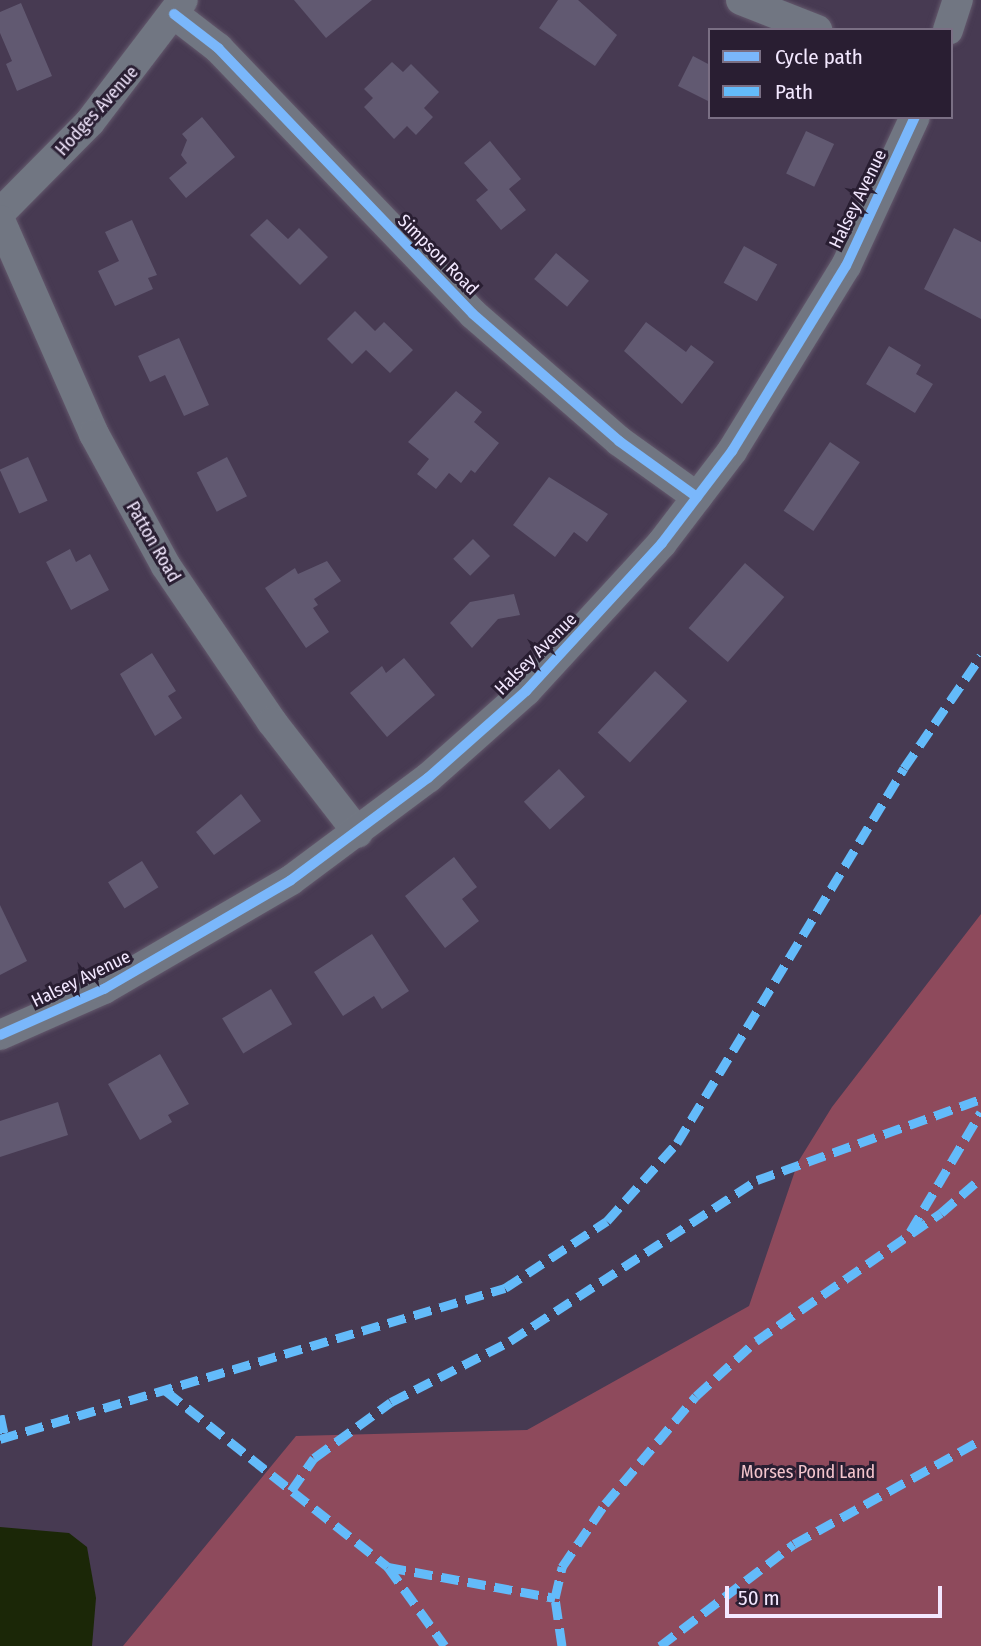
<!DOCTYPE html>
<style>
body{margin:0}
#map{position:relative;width:981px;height:1646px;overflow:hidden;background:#473a52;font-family:"Fira Sans Condensed",sans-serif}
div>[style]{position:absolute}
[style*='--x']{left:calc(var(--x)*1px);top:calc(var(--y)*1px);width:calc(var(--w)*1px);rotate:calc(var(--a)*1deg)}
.green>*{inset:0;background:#8e4a5c}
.water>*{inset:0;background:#1b2707}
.building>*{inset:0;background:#615971;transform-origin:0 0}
.roads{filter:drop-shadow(0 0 2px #63586c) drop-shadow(0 0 2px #63586c)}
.street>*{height:30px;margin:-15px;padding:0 15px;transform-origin:15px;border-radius:15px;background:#717682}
.quiet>*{height:9px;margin-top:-4.5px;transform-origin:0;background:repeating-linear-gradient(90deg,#63bbfa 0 18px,transparent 0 27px)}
.cycleway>*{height:10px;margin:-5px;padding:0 5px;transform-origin:5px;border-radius:5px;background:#7ab7fb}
span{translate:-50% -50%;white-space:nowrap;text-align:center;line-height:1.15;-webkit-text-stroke:6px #291e32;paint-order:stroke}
.street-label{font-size:18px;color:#f3e8ff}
.park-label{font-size:18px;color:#f4c5cd}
.legend{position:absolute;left:708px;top:28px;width:245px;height:91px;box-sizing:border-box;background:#291e32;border:2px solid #7a6f84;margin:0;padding:9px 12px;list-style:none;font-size:21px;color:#f3e8ff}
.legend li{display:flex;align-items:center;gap:14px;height:35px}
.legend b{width:35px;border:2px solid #7a6f84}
.scale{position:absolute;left:725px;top:1586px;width:217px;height:32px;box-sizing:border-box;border:4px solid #f3e8ff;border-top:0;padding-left:9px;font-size:21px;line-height:24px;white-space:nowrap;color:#f3e8ff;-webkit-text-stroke:5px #291e32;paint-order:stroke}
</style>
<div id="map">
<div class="green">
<i style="clip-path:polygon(981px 914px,981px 1646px,123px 1646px,296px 1436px,527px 1430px,749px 1306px,798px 1162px,832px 1107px)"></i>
</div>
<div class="water">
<i style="clip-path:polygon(0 1527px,69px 1533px,87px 1547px,96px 1598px,92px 1646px,0 1646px)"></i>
</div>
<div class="building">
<i style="clip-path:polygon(294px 0,372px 0,326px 38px)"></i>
<i style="clip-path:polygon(558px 0,578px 0,617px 35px,595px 66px,539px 28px)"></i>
<i style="clip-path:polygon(21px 3px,52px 76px,17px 91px,6px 64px,12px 61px,0 33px,0 12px)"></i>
<i style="clip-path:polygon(693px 56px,710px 65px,710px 102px,678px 86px)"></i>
<i style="clip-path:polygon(392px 62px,403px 72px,411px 64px,439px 92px,424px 108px,433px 117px,416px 135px,407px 126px,394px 139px,364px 107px,373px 98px,364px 89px)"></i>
<i style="clip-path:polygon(202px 117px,235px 157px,186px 198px,169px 178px,187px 163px,181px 155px,187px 140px,182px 134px)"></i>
<i style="left:806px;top:131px;width:31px;height:47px;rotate:25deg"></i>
<i style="clip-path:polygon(490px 141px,521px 179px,509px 189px,526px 210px,501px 230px,476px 200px,488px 190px,464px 163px)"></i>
<i style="clip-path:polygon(267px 219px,288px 239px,299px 228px,328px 257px,300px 285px,250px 235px)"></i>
<i style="clip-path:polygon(132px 220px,157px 275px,148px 278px,153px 289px,115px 306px,98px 271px,119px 261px,105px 232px)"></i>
<i style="clip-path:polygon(954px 228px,981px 242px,981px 319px,924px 289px)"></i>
<i style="left:744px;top:246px;width:38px;height:42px;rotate:29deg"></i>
<i style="left:556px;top:253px;width:43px;height:34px;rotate:40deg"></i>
<i style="clip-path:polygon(355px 311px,375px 331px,384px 322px,413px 350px,390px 373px,366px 350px,352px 364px,327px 339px)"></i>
<i style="clip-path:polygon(646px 322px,686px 352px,691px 345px,714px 362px,682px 404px,624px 351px)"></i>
<i style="clip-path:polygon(179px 338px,209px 405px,184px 416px,165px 375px,150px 382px,138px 356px)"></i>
<i style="clip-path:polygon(889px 346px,921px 365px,916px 374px,933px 384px,915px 413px,866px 384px)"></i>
<i style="clip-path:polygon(456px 391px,482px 412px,474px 422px,499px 443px,475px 473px,471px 470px,461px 483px,449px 473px,436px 489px,417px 474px,429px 459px,408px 442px)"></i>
<i style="left:830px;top:442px;width:36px;height:83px;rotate:34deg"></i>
<i style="left:28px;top:457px;width:48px;height:31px;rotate:66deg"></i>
<i style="left:227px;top:457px;width:44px;height:34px;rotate:63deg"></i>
<i style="clip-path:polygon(549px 477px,608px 514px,587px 542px,574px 532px,555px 557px,513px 525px)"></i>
<i style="left:473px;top:539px;width:24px;height:28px;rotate:45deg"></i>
<i style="clip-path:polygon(70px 549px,76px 562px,90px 554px,109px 590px,71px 610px,46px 562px)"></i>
<i style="clip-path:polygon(327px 561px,341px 581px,314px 599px,318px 605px,313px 608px,329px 632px,306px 648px,265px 588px,295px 568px,298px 574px)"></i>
<i style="left:745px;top:563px;width:52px;height:86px;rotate:41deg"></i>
<i style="clip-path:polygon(514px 594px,520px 615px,498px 619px,472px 648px,450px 623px,470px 602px)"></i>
<i style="clip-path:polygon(152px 653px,176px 691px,168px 696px,182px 718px,155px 736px,120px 674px)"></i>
<i style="clip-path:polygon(404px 658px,435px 695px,387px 737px,350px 693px,382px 666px,386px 673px)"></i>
<i style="left:655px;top:671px;width:44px;height:84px;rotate:43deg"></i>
<i style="left:559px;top:769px;width:38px;height:48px;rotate:47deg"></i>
<i style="clip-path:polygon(241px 794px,261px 821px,214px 855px,196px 832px)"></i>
<i style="clip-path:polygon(454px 857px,477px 887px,462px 899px,479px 921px,445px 948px,405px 896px)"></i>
<i style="left:142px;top:861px;width:31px;height:40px;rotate:58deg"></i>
<i style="clip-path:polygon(0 905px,27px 961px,0 975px)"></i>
<i style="clip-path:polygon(372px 934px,409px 991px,382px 1009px,374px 996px,343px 1016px,314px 972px)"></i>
<i style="left:271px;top:989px;width:41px;height:57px;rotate:59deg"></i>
<i style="clip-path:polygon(160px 1054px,189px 1104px,168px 1115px,172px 1122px,140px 1140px,108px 1084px)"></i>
<i style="clip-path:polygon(58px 1102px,68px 1135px,0 1157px,0 1121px)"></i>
</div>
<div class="roads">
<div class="street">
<i style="--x:741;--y:0;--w:82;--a:21.5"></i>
<i style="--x:174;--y:14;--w:56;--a:37.7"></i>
<i style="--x:218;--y:48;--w:368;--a:46.2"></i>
<i style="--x:473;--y:314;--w:194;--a:41"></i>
<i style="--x:619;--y:441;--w:96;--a:35.7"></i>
<i style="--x:948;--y:30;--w:32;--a:-72"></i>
<i style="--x:0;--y:213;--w:128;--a:-45.3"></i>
<i style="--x:90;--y:122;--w:153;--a:-52.7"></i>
<i style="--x:0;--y:220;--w:234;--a:66.3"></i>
<i style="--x:94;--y:434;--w:150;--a:61.4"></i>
<i style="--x:166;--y:566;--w:189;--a:55.8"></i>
<i style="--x:272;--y:722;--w:140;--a:52.2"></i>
<i style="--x:0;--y:1035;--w:114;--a:-23.9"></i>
<i style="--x:104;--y:989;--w:216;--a:-30.2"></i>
<i style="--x:291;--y:880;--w:171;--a:-36.7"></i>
<i style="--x:428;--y:778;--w:131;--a:-41.6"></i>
<i style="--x:526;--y:691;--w:201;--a:-47.4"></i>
<i style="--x:662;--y:543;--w:116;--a:-52.7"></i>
<i style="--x:732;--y:451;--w:217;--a:-58.4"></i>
<i style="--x:846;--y:266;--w:164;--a:-65.2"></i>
</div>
</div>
<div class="quiet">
<i style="--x:910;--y:1232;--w:139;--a:-59.4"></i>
<i style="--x:166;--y:1391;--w:283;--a:38.4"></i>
<i style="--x:388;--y:1567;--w:170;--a:10.5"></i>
<i style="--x:0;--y:1415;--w:24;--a:78"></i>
<i style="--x:0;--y:1439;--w:527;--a:-16.65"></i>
<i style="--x:505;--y:1288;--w:122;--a:-33.3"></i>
<i style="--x:607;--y:1221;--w:105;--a:-48.1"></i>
<i style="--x:677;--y:1143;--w:438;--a:-58.8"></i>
<i style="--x:904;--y:768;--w:136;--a:-55.5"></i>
<i style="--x:291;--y:1491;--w:40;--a:-55.1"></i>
<i style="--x:314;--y:1458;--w:95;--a:-36"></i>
<i style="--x:391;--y:1402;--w:134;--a:-27.1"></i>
<i style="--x:510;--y:1341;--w:295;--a:-33.1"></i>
<i style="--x:757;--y:1180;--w:238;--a:-19.9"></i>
<i style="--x:388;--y:1567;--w:97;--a:54.2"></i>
<i style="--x:562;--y:1646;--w:49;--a:-98.3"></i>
<i style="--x:555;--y:1598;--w:32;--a:-77"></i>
<i style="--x:562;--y:1567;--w:76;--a:-55.7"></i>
<i style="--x:605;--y:1504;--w:141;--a:-49.9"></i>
<i style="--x:696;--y:1396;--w:81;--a:-42.5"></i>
<i style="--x:756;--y:1341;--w:225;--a:-34.7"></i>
<i style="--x:941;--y:1213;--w:53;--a:-41.2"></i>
<i style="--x:660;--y:1646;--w:168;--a:-37.3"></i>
<i style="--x:794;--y:1544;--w:214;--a:-29.1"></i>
</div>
<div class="cycleway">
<i style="--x:174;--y:14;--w:56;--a:37.7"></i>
<i style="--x:218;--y:48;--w:368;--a:46.2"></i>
<i style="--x:473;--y:314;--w:194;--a:41"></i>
<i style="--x:619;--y:441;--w:96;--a:35.7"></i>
<i style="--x:0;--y:1035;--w:114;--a:-23.9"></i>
<i style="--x:104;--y:989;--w:216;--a:-30.2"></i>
<i style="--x:291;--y:880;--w:171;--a:-36.7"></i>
<i style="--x:428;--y:778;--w:131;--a:-41.6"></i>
<i style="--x:526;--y:691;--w:201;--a:-47.4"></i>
<i style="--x:662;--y:543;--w:116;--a:-52.7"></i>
<i style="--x:732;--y:451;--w:217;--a:-58.4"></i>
<i style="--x:846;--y:266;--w:164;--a:-65.2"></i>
</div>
<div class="street-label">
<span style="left:97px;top:111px;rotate:-48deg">Hodges Avenue</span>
<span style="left:858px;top:199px;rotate:-64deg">Halsey Avenue</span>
<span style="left:438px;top:255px;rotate:45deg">Simpson Road</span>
<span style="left:153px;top:542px;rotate:60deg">Patton Road</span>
<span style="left:536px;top:654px;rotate:-45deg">Halsey Avenue</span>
<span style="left:81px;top:979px;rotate:-26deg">Halsey Avenue</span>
</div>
<div class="park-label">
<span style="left:808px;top:1472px">Morses Pond Land</span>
</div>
<ul class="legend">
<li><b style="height:9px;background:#7ab7fb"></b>Cycle path</li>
<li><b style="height:9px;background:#63bbfa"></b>Path</li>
</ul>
<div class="scale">50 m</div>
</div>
